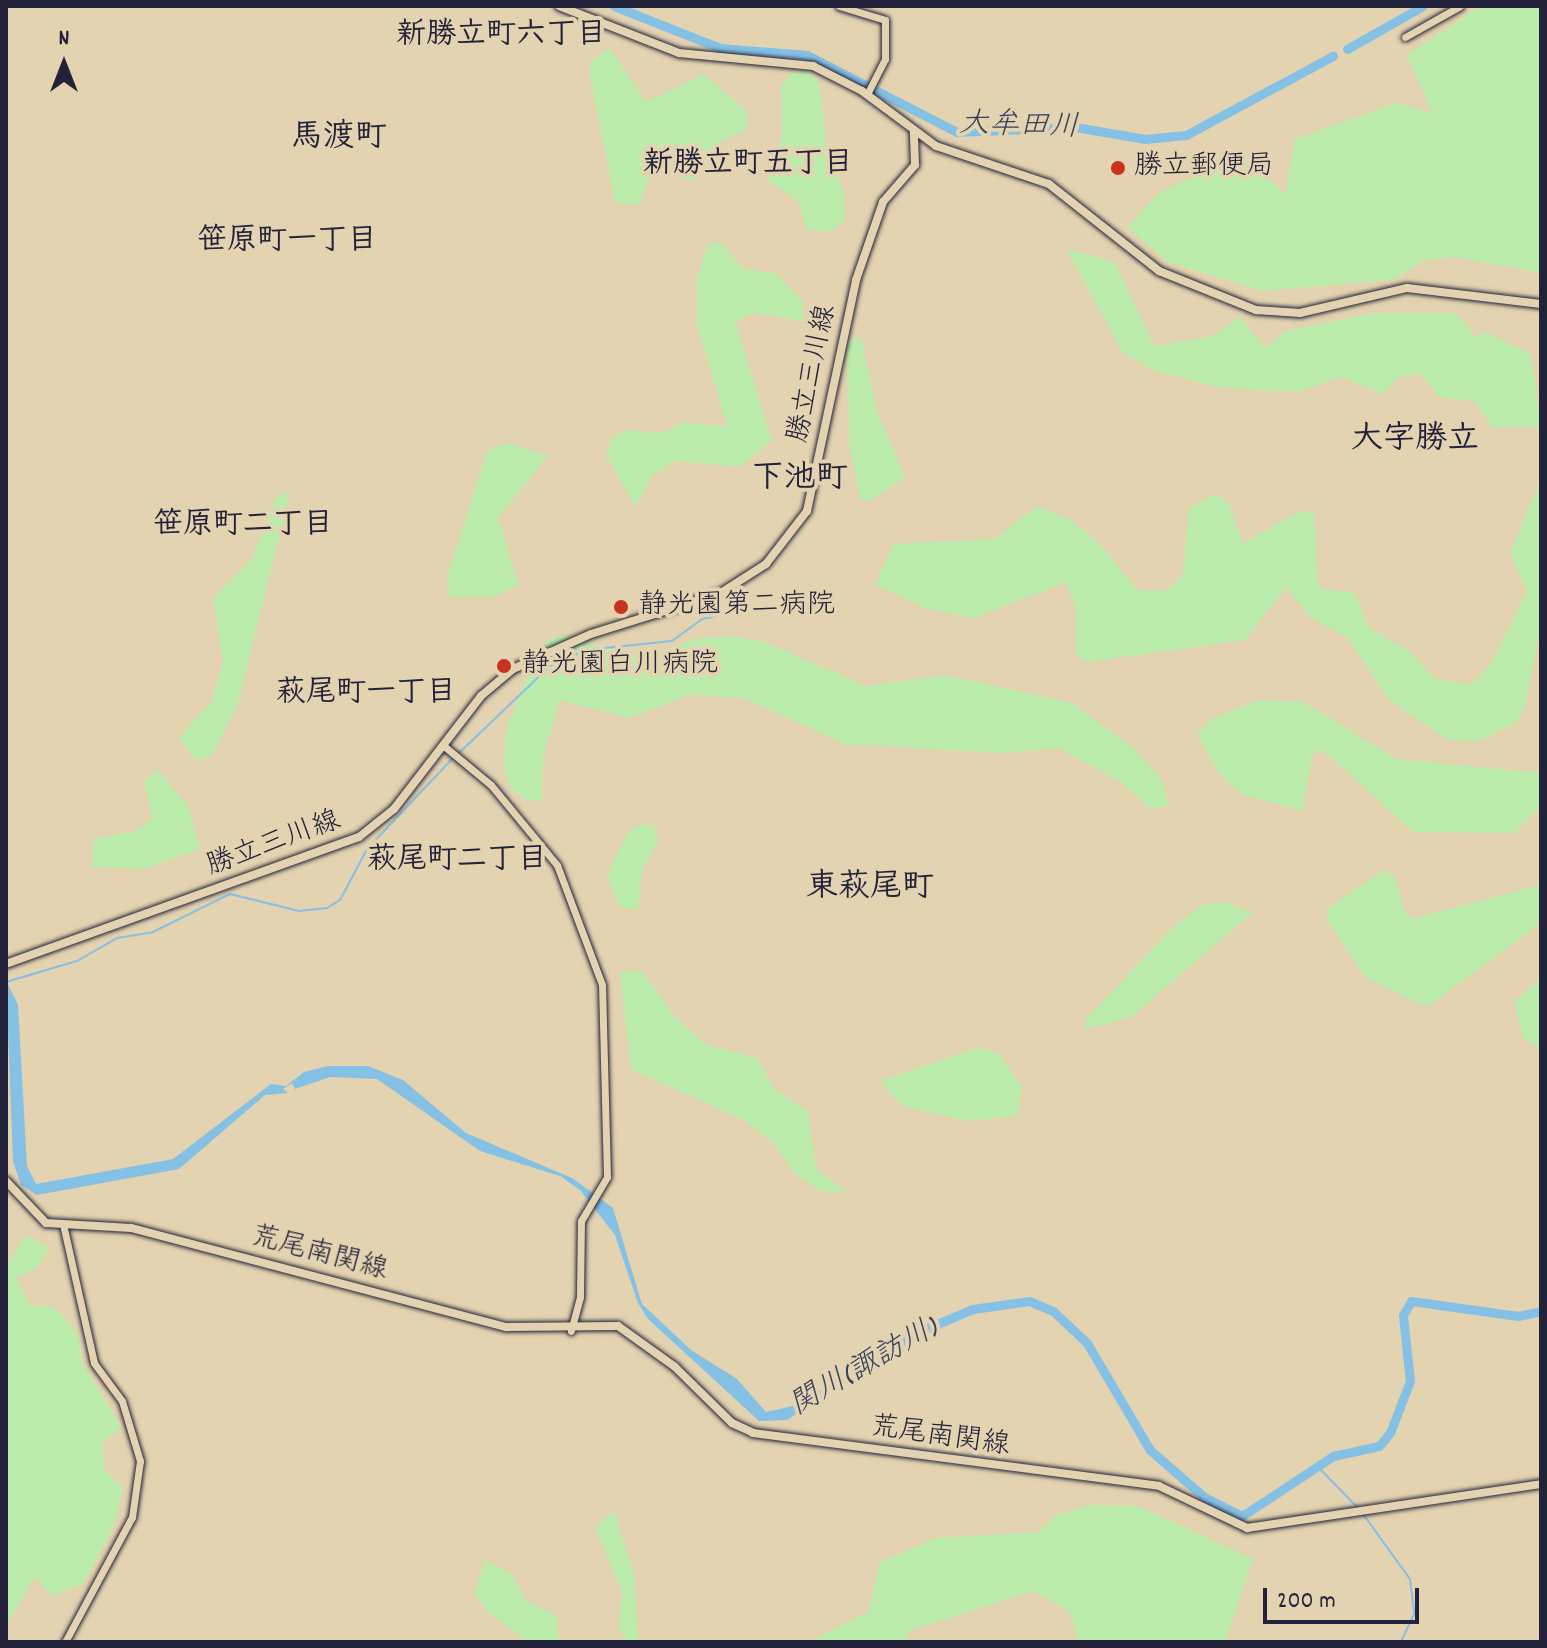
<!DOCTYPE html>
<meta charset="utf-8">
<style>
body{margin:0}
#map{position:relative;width:1547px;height:1648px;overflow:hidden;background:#e4d3b0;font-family:Dekko,"Klee One",sans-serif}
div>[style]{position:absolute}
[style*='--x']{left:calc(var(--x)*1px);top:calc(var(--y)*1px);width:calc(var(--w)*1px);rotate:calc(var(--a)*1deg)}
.green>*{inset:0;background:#bcecab}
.water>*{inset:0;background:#85c1e4}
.stream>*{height:2px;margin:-1px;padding:0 1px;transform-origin:1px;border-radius:1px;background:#85c1e4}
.river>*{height:9px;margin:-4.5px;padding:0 4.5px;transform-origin:4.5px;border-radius:4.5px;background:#85c1e4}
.roads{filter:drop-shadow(0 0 2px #22223b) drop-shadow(0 0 2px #22223b)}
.tertiary>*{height:7px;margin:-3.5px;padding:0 3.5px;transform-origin:3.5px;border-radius:3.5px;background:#e4d3b0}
.secondary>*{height:8px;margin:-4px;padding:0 4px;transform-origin:4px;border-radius:4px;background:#e4d3b0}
.primary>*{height:8px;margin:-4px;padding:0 4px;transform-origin:4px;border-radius:4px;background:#e4d3b0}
.dots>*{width:22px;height:22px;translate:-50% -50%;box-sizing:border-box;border:4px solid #e4d3b0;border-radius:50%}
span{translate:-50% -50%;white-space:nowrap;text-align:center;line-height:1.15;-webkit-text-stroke:8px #e4d3b0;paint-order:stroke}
.poi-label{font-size:28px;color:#22223b}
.left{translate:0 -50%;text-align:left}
.street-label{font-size:28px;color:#22223b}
.neighbourhood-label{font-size:30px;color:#22223b;font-weight:700}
.water-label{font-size:30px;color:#36425d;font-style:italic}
.quarter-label{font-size:32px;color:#22223b;font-weight:700}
.frame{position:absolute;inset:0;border:8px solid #22223b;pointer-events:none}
.north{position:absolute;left:24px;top:24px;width:80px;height:80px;-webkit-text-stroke:6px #e4d3b0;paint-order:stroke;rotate:0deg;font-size:22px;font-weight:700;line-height:32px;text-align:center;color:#22223b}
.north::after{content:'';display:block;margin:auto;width:28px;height:36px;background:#22223b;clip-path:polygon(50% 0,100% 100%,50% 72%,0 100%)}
.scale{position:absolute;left:1263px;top:1588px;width:156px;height:36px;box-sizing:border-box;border:4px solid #22223b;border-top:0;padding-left:10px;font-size:24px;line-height:28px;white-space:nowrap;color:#22223b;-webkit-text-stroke:6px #e4d3b0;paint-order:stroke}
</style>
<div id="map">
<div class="green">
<i style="clip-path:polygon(1481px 6px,1541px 6px,1541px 273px,1454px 257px,1423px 261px,1393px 280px,1262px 291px,1168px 262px,1127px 227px,1159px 193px,1243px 152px,1285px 195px,1295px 139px,1397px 103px,1432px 113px,1407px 55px)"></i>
<i style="clip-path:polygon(610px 48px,646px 102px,704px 74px,747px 111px,747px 129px,715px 145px,698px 180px,683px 180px,665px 155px,658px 156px,639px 205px,615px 202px,590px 77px,590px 62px)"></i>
<i style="clip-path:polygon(808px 72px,819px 81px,827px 150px,844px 193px,845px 220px,831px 232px,806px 229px,799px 202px,767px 180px,782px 135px,781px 86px,792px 73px)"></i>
<i style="clip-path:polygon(708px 243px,722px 243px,743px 269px,777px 274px,804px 303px,803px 321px,754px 313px,735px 321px,772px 441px,739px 467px,677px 461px,654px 474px,635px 506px,606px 455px,611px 438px,628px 430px,663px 433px,683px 422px,728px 427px,697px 327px,697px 279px)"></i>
<i style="clip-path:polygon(1067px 249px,1115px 262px,1154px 346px,1214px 336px,1239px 316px,1265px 348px,1286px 331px,1372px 313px,1456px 313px,1476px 337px,1485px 332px,1531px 354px,1541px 427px,1493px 428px,1474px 401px,1440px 397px,1419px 373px,1400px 377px,1382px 394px,1343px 377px,1297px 392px,1216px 387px,1155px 371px,1122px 352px)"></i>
<i style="clip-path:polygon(855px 337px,862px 340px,876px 408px,905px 477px,869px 502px,860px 498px,849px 442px,847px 345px)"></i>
<i style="clip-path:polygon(507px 443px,548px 456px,498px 518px,519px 585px,494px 597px,449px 597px,447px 577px,487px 451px)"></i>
<i style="clip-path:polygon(1541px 479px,1541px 623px,1525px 706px,1517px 722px,1479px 741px,1448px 740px,1389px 700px,1348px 638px,1310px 617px,1286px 587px,1245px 640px,1088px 662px,1076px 656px,1076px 609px,1066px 582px,974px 618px,925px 608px,876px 585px,893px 544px,994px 539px,1038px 506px,1070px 519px,1100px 544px,1137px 590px,1166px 591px,1182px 577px,1189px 508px,1215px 494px,1228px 502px,1243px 544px,1296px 513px,1314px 511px,1318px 588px,1354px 593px,1370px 629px,1409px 650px,1434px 679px,1471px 685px,1492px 663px,1527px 592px,1510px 553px)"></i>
<i style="clip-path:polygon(290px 493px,238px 704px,212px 755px,196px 761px,179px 738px,211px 702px,223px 662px,213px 599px,252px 559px,277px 495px)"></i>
<i style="clip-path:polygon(565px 636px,644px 657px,697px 638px,731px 636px,766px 642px,865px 686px,945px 675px,1072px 703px,1132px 747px,1161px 778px,1169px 805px,1151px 809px,1121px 782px,1059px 748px,1002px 753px,845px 744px,746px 699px,692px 694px,630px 718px,560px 700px,543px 757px,542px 801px,527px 800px,511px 789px,504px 769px,506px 729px,535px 656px,552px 637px)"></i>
<i style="clip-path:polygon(1260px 700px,1304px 702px,1396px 759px,1541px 773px,1541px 806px,1515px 833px,1413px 832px,1323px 750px,1313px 754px,1302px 811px,1242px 794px,1220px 775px,1197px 735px,1213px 718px)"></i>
<i style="clip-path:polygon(157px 769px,188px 806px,200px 849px,145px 869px,92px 867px,93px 838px,134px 832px,152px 819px,144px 782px)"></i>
<i style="clip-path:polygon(641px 824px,654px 826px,658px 841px,642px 870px,638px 910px,619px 907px,607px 875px,629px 831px)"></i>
<i style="clip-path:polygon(1383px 870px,1395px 877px,1405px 913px,1415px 918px,1541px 885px,1541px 923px,1429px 1006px,1414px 1002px,1365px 977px,1327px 920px,1327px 909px)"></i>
<i style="clip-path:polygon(1225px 902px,1252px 913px,1133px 1016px,1085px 1030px,1086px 1019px,1172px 928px,1202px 905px)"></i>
<i style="clip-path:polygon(642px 971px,673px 1015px,705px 1044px,757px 1058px,774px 1089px,808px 1111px,816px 1168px,847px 1193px,822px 1191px,795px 1174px,773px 1142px,743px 1120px,631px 1069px,620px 972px)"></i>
<i style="clip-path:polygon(1541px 979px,1541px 1048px,1524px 1040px,1514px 1001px)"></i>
<i style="clip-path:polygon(980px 1047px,1000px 1055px,1022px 1087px,1018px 1116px,968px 1121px,902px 1106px,880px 1081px)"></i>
<i style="clip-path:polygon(26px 1235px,49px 1248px,37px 1268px,16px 1277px,29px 1305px,55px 1307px,78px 1334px,83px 1364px,122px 1427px,102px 1442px,104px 1470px,123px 1487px,113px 1529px,83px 1584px,52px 1596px,35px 1577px,6px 1626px,6px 1266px)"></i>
<i style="clip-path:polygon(1090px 1505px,1138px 1506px,1253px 1559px,1225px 1642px,1078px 1642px,1070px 1612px,1033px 1591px,909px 1631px,906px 1642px,807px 1642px,868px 1612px,880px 1562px,936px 1538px,1038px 1532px,1057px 1515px)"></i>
<i style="clip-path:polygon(614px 1511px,635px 1577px,638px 1642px,628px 1642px,619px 1628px,622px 1592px,595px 1527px)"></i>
<i style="clip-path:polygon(485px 1560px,512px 1574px,525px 1599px,557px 1616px,559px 1642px,527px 1642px,486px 1610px,474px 1593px)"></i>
</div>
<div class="water">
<i style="clip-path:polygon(6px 980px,18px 1005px,27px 1166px,36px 1184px,173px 1159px,271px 1084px,286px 1086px,304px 1072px,328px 1066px,368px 1066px,403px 1080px,466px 1133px,572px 1178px,613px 1208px,642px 1304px,691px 1350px,737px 1379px,766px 1412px,802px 1404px,848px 1370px,853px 1377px,787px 1420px,759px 1421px,648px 1319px,638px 1303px,615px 1235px,580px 1190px,560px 1176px,480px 1151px,377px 1079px,330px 1077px,295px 1089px,292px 1083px,283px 1089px,288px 1093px,265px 1095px,179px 1169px,37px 1195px,21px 1185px,13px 1161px)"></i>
</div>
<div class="stream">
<i style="--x:459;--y:753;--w:126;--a:-43.7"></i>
<i style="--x:550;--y:666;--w:39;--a:-24"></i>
<i style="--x:586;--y:650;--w:86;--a:-6"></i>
<i style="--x:672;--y:641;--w:37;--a:-36"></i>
<i style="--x:702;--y:619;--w:29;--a:-12"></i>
<i style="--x:6;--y:982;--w:74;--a:-16.5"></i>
<i style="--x:77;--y:961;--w:46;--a:-29.9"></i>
<i style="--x:117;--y:938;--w:36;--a:-9"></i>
<i style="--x:153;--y:932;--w:86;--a:-26.3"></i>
<i style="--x:230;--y:894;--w:71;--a:13.8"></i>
<i style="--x:299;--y:911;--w:28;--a:-6"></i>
<i style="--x:327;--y:908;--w:15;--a:-32"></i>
<i style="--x:340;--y:900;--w:58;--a:-62.1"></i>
<i style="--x:367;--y:849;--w:127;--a:-46.6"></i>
<i style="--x:1319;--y:1468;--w:57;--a:45.7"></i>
<i style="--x:1363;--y:1514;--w:80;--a:54.1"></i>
<i style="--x:1410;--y:1579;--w:35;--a:83"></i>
<i style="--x:1414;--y:1614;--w:31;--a:115"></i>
</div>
<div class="river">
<i style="--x:614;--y:6;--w:114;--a:21.6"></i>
<i style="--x:720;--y:48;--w:87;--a:4.6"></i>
<i style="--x:807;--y:55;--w:169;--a:27.2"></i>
<i style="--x:957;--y:132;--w:118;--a:-2.4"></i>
<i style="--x:1075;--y:127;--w:71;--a:9.7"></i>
<i style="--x:1145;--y:139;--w:41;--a:-5.6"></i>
<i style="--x:1186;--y:135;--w:167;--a:-28.3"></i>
<i style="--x:1347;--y:49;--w:87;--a:-29.5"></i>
<i style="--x:843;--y:1379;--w:83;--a:-32.7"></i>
<i style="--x:913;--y:1334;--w:65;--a:-22.6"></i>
<i style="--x:973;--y:1309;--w:57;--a:-8.1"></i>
<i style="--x:1029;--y:1301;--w:26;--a:23"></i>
<i style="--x:1053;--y:1311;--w:47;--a:43.3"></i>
<i style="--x:1087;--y:1343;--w:124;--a:59.5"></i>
<i style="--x:1150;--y:1450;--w:72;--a:41"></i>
<i style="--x:1204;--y:1497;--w:42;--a:26.6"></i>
<i style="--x:1242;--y:1516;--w:109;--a:-33.4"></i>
<i style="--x:1333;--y:1456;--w:47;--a:-12.3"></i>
<i style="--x:1379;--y:1446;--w:17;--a:-50"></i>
<i style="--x:1390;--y:1433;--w:56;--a:-69"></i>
<i style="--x:1410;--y:1381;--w:66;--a:-96.1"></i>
<i style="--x:1403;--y:1315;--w:16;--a:-60"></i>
<i style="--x:1411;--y:1301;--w:108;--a:8"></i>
<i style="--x:1518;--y:1316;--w:24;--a:-12"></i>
</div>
<div class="roads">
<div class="tertiary">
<i style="--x:839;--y:6;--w:48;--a:16.9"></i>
<i style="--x:885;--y:20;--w:39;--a:90"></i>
<i style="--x:885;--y:59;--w:39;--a:117"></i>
<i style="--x:1405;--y:37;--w:63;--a:-29.4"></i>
<i style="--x:444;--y:746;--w:61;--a:39.7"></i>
<i style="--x:491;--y:785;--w:104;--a:50.5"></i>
<i style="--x:557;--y:865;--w:128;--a:69.4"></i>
<i style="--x:602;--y:985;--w:192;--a:88.5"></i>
<i style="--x:607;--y:1177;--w:51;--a:120.6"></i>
<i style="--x:581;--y:1221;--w:76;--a:90.8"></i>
<i style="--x:580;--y:1297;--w:35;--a:105"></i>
<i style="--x:63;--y:1224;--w:142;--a:77.4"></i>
<i style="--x:94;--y:1363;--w:47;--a:53.6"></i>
<i style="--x:122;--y:1401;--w:63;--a:73.3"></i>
<i style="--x:140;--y:1461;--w:57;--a:98.1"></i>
<i style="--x:132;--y:1517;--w:142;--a:118.2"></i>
</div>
<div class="secondary">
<i style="--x:6;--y:964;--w:375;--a:-19.8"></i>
<i style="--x:359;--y:837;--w:45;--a:-38.7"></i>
<i style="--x:394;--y:809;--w:143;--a:-52.4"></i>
<i style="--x:481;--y:696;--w:42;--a:-40.2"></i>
<i style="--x:513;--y:669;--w:85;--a:-24.2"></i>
<i style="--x:591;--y:634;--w:134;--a:-17.4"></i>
<i style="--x:719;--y:594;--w:56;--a:-32.6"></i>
<i style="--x:766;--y:564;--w:67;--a:-52.3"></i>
<i style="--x:807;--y:511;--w:236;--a:-78"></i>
<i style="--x:856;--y:280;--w:83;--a:-70.9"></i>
<i style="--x:883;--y:202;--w:49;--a:-49.1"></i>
<i style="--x:915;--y:165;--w:34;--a:-92"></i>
</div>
<div class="primary">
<i style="--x:559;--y:6;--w:129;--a:21.4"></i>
<i style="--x:679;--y:53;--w:135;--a:5.5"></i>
<i style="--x:813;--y:66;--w:55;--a:27"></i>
<i style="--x:862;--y:91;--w:92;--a:36.6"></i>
<i style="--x:936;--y:146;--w:119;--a:18.6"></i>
<i style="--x:1049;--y:184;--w:140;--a:38.3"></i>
<i style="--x:1159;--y:271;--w:105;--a:21.9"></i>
<i style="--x:1256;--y:310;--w:44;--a:3.9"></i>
<i style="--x:1300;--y:313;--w:110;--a:-13.2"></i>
<i style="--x:1407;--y:288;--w:135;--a:6.8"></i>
<i style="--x:6;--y:1181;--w:58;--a:46.4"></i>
<i style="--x:46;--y:1223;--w:85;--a:3.4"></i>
<i style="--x:131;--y:1228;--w:388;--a:14.8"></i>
<i style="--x:506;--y:1327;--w:112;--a:-0.5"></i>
<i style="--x:618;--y:1326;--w:70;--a:35.7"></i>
<i style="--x:675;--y:1367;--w:80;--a:44.5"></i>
<i style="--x:732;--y:1423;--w:23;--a:25"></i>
<i style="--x:753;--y:1433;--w:409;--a:7.4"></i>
<i style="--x:1159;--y:1486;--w:98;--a:25.5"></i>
<i style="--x:1247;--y:1528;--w:297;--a:-8.5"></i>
</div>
</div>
<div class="dots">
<i style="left:1118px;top:168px;background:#c8321e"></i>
<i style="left:621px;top:607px;background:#c8321e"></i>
<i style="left:504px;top:666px;background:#c8321e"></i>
</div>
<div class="poi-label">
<span class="left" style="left:1134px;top:168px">勝立郵便局</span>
<span class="left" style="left:639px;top:607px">静光園第二病院</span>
<span class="left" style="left:522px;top:666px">静光園白川病院</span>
</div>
<div class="street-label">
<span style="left:814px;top:374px;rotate:-78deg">勝立三川線</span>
<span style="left:274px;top:845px;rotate:-20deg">勝立三川線</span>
<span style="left:319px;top:1255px;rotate:15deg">荒尾南関線</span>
<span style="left:940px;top:1438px;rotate:8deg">荒尾南関線</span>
</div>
<div class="neighbourhood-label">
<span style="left:501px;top:37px">新勝立町六丁目</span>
<span style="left:748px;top:166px">新勝立町五丁目</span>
<span style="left:287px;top:243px">笹原町一丁目</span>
<span style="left:243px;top:527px">笹原町二丁目</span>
<span style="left:366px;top:695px">萩尾町一丁目</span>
<span style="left:457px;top:862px">萩尾町二丁目</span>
</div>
<div class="water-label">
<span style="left:1019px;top:128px;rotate:2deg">大牟田川</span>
<span style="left:865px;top:1369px;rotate:-30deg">関川(諏訪川)</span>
</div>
<div class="quarter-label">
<span style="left:339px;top:139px">馬渡町</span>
<span style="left:1415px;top:441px">大字勝立</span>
<span style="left:800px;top:480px">下池町</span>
<span style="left:870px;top:889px">東萩尾町</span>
</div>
<div class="frame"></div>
<div class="north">N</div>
<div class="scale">200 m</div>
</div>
